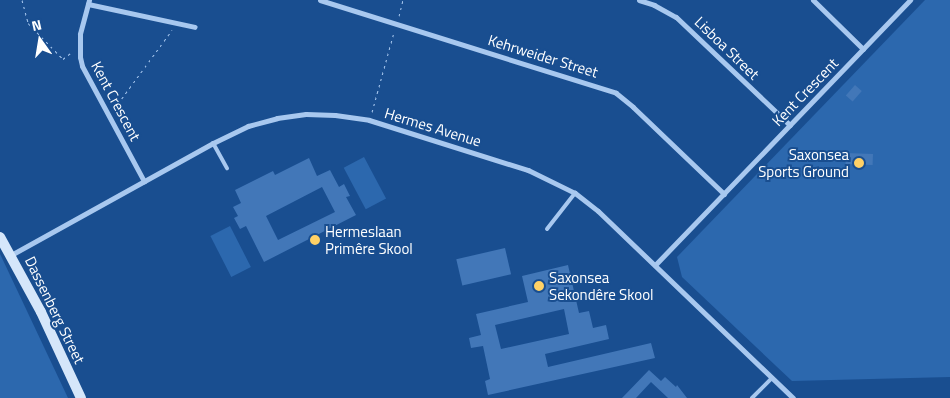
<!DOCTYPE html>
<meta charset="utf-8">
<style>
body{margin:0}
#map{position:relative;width:950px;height:398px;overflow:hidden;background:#194e90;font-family:"Titillium Web",sans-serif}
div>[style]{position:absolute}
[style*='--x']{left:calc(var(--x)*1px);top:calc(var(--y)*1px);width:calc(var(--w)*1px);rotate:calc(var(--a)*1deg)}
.green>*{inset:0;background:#2c68ae;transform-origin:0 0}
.building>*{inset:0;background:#4277b8;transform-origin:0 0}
.path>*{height:1px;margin-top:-0.5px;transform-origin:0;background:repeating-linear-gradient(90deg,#a8c8ef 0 2.5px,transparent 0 6.5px)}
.lane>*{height:4px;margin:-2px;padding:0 2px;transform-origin:2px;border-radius:2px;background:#a8c8ef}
.street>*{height:5px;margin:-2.5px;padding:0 2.5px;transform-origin:2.5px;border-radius:2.5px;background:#a8c8ef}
.secondary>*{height:10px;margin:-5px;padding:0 5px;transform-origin:5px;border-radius:5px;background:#d5e6fa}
.dots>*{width:14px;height:14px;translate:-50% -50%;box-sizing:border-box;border:2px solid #194e90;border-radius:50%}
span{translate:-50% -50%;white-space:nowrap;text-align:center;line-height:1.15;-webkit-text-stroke:4px #194e90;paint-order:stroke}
.street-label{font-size:15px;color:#fff}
.poi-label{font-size:15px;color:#fff}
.right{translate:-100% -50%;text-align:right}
.left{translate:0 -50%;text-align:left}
.north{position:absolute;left:15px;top:15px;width:50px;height:50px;-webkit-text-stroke:4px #194e90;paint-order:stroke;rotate:347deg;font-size:14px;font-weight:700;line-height:20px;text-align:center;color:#fff}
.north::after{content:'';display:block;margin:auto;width:18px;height:22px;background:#fff;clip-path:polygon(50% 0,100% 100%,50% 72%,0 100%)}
</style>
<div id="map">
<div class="green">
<i style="clip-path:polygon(925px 0,950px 0,950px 377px,792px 381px,682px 277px,677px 257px)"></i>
<i style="left:364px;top:157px;width:47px;height:23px;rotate:62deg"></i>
<i style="left:230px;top:226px;width:46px;height:22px;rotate:63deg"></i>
<i style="clip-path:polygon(0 254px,1px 256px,68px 398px,0 398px)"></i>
</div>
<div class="building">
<i style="left:855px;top:85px;width:9px;height:14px;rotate:41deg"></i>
<i style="left:846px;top:153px;width:27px;height:11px;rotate:2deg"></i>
<i style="clip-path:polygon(evenodd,309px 158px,317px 176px,330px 170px,339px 187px,344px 184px,350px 196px,346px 197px,356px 215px,264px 262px,246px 226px,240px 229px,234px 218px,238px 216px,233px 207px,241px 203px,235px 190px,273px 171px,275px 175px,309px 158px,322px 187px,335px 212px,278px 240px,266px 216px,322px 187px)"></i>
<i style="left:505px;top:248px;width:27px;height:50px;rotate:77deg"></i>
<i style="clip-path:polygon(evenodd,568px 265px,579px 313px,589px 311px,593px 328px,606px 325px,609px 339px,545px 354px,548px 367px,651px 343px,655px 358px,488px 395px,485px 381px,490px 379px,483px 346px,471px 348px,469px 338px,481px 335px,476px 314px,528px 302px,522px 276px,568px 265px,564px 309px,569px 334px,501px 349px,495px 325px,564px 309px)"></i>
<i style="clip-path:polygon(649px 370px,661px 381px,665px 377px,676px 387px,677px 385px,687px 398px,668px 398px,651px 382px,636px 398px,622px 398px)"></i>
</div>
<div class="path">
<i style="--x:22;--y:0;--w:24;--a:75"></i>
<i style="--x:28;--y:23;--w:50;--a:45.8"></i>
<i style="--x:63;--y:59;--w:11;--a:-38"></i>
<i style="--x:399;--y:16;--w:16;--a:-76"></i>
<i style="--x:114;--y:109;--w:98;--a:-53.7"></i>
<i style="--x:372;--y:112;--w:83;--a:-74.6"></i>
</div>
<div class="lane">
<i style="--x:213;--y:143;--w:29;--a:61"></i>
<i style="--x:547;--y:229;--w:46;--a:-52.1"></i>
<i style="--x:752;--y:398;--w:28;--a:-45"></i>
</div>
<div class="street">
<i style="--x:89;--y:0;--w:35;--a:105"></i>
<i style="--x:80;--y:34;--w:23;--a:90"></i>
<i style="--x:80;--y:57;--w:9;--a:77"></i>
<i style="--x:82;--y:66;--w:131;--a:61.7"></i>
<i style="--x:320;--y:0;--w:310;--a:17.4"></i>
<i style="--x:616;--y:93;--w:22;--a:39"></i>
<i style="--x:633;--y:107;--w:126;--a:43.7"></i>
<i style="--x:639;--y:0;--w:16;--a:18"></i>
<i style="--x:654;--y:5;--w:25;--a:29"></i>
<i style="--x:676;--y:17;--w:157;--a:43.5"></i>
<i style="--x:813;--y:0;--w:70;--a:44.4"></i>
<i style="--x:88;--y:4;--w:109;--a:12.1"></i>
<i style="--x:11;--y:255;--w:231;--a:-29"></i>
<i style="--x:213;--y:143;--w:39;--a:-26"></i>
<i style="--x:248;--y:126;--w:30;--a:-15"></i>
<i style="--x:277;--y:118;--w:29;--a:-8"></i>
<i style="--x:306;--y:114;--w:29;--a:2"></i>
<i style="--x:335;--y:115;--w:34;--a:8"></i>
<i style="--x:369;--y:120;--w:167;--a:17.5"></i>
<i style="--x:528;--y:170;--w:52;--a:26.1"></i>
<i style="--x:575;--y:193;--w:29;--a:38"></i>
<i style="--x:598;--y:211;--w:270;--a:43.8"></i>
<i style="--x:655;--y:265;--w:368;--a:-46.1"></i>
</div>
<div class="secondary">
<i style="--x:0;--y:237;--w:85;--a:61.3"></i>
<i style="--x:41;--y:312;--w:95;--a:65.1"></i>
</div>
<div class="dots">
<i style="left:859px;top:163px;background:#ffd166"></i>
<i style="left:315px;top:240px;background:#ffd166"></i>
<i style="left:539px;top:286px;background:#ffd166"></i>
</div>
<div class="street-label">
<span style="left:727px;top:48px;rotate:44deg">Lisboa Street</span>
<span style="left:543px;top:56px;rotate:17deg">Kehrweider Street</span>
<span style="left:805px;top:92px;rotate:-46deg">Kent Crescent</span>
<span style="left:116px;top:101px;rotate:62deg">Kent Crescent</span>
<span style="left:433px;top:127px;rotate:17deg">Hermes Avenue</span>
<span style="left:55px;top:310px;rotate:64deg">Dassenberg Street</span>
</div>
<div class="poi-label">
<span class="right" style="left:849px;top:163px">Saxonsea<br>Sports Ground</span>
<span class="left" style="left:325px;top:240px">Hermeslaan<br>Primêre Skool</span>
<span class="left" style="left:549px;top:286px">Saxonsea<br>Sekondêre Skool</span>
</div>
<div class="north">N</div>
</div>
